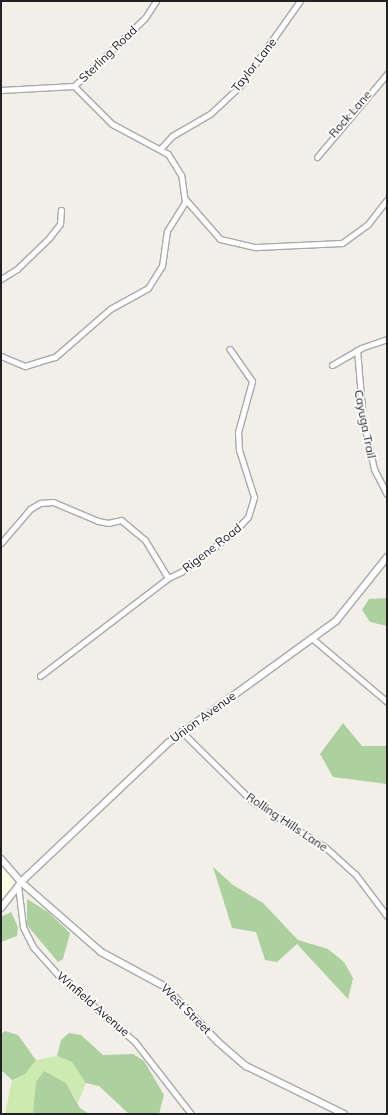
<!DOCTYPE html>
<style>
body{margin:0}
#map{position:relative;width:388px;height:1115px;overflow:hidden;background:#f2efe9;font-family:Mulish,sans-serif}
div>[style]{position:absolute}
.education>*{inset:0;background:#ffffe5}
.grass>*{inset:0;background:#cdebb0}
.forest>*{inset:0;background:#add19e}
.roads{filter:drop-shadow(1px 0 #a9a9a9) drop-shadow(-1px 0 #a9a9a9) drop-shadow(0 1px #a9a9a9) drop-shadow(0 -1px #a9a9a9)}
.minor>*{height:5px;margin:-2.5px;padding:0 2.5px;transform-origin:2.5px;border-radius:2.5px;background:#fff}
.tertiary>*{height:6px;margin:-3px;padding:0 3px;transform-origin:3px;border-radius:3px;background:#fff}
span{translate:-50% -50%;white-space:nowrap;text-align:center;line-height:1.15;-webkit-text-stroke:3.5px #fff;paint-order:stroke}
.street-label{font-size:12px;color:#222}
.frame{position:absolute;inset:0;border:2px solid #222;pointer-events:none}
</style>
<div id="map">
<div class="education">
<div style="clip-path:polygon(1px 862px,16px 881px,1px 900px)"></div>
</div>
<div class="grass">
<div style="clip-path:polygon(57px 1056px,72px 1062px,81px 1071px,86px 1083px,78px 1103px,66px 1083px,36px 1082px,35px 1113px,5px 1114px,12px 1080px,36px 1060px)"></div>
</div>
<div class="forest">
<div style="clip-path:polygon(387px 598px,387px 626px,370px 622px,362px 610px,369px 599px)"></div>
<div style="clip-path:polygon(343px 723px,362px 746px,387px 746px,387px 784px,333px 777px,320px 754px)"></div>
<div style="clip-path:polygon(213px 867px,233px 885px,263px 903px,298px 940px,328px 949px,344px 962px,353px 978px,348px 999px,297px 944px,277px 962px,265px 960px,256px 932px,232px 928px)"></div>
<div style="clip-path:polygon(27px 899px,48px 912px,70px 933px,63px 959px,58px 962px,27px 925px)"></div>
<div style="clip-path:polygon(11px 912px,18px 927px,17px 936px,1px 942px,1px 917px)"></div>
<div style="clip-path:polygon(5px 1031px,18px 1035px,36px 1060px,25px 1074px,12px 1080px,1px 1070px,1px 1034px)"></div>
<div style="clip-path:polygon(69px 1033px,81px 1035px,103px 1055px,133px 1054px,144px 1061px,164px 1095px,159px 1114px,129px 1114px,99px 1086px,86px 1083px,72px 1062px,57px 1056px,61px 1040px)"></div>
<div style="clip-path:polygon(44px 1071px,66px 1083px,80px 1108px,89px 1114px,33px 1114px,36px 1082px)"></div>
</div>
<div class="roads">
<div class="minor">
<div style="left:1px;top:90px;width:73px;rotate:-3.1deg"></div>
<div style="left:74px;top:86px;width:98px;rotate:-43.8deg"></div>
<div style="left:145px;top:18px;width:20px;rotate:-57deg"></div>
<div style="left:160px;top:149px;width:18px;rotate:-47deg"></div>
<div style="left:172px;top:136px;width:44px;rotate:-30.1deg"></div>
<div style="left:210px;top:114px;width:40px;rotate:-43deg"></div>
<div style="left:239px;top:87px;width:105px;rotate:-54.7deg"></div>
<div style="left:317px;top:157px;width:109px;rotate:-49.9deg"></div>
<div style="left:185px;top:199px;width:53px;rotate:48.8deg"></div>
<div style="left:220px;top:239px;width:37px;rotate:13deg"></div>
<div style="left:256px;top:247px;width:86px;rotate:-2.7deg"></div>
<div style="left:342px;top:243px;width:32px;rotate:-36deg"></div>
<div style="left:368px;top:224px;width:31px;rotate:-52deg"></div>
<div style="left:1px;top:279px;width:19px;rotate:-32deg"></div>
<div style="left:17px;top:269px;width:45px;rotate:-44.1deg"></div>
<div style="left:49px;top:238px;width:18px;rotate:-52deg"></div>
<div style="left:60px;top:224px;width:14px;rotate:-86deg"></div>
<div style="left:357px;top:350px;width:70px;rotate:85.1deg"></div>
<div style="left:363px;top:420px;width:50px;rotate:77.3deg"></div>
<div style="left:374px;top:469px;width:28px;rotate:63deg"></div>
<div style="left:1px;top:356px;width:26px;rotate:23deg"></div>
<div style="left:25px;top:366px;width:31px;rotate:-17deg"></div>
<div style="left:55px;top:357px;width:73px;rotate:-41.1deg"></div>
<div style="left:110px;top:309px;width:43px;rotate:-28.9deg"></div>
<div style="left:148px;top:288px;width:26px;rotate:-58deg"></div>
<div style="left:162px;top:266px;width:35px;rotate:-82deg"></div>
<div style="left:167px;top:231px;width:34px;rotate:-58deg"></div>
<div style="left:185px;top:202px;width:27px;rotate:-98deg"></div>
<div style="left:181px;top:175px;width:25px;rotate:-122deg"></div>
<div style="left:168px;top:154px;width:64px;rotate:-151.8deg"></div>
<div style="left:112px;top:124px;width:54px;rotate:-135deg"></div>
<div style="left:332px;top:365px;width:34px;rotate:-30deg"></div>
<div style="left:361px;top:348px;width:28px;rotate:-19deg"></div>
<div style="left:1px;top:543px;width:45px;rotate:-49.5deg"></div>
<div style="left:30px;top:509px;width:12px;rotate:-31deg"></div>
<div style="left:40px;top:503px;width:13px;rotate:-4deg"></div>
<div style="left:53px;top:502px;width:49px;rotate:22.9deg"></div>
<div style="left:98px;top:521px;width:10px;rotate:11deg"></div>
<div style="left:108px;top:523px;width:13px;rotate:-13deg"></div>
<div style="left:121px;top:520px;width:31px;rotate:40deg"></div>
<div style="left:145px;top:540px;width:44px;rotate:58.8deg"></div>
<div style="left:314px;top:640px;width:96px;rotate:40.3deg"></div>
<div style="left:40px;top:676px;width:161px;rotate:-37.4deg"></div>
<div style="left:168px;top:578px;width:14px;rotate:-25deg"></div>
<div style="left:181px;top:572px;width:64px;rotate:-36.7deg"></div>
<div style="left:232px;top:534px;width:23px;rotate:-47deg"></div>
<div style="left:248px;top:517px;width:21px;rotate:-73deg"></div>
<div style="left:254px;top:497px;width:49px;rotate:-107.7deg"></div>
<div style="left:239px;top:450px;width:18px;rotate:-93deg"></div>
<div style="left:238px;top:432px;width:53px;rotate:-74.6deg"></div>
<div style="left:252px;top:381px;width:39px;rotate:-125deg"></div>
<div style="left:181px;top:731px;width:101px;rotate:44.6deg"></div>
<div style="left:253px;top:802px;width:85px;rotate:32deg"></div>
<div style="left:325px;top:847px;width:42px;rotate:42.1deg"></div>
<div style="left:356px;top:875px;width:51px;rotate:52.9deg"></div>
<div style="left:18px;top:885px;width:42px;rotate:83.2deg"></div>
<div style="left:23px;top:927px;width:22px;rotate:63deg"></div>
<div style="left:33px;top:947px;width:38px;rotate:48deg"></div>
<div style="left:58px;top:975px;width:102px;rotate:41deg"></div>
<div style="left:135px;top:1042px;width:91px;rotate:52.1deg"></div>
</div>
<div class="tertiary">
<div style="left:1px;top:859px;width:30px;rotate:49deg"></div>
<div style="left:21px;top:882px;width:106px;rotate:41.2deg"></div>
<div style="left:101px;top:952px;width:72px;rotate:28.4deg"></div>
<div style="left:164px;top:986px;width:78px;rotate:46deg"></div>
<div style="left:218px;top:1042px;width:37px;rotate:41deg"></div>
<div style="left:246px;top:1066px;width:109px;rotate:26.1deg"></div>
<div style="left:1px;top:908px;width:33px;rotate:-52deg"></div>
<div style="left:21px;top:882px;width:202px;rotate:-43.4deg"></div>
<div style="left:168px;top:743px;width:208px;rotate:-36deg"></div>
<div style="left:336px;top:621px;width:82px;rotate:-51.4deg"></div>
</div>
</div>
<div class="street-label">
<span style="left:108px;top:54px;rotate:-44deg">Sterling Road</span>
<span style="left:254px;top:65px;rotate:-52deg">Taylor Lane</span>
<span style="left:350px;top:114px;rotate:-49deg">Rock Lane</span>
<span style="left:365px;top:424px;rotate:79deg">Cayuga Trail</span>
<span style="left:212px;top:548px;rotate:-38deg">Rigene Road</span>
<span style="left:203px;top:717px;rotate:-36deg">Union Avenue</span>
<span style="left:287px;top:822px;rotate:34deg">Rolling Hills Lane</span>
<span style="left:93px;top:1004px;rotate:41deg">Winfield Avenue</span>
<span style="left:186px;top:1009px;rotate:45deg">West Street</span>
</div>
<div class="frame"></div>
</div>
